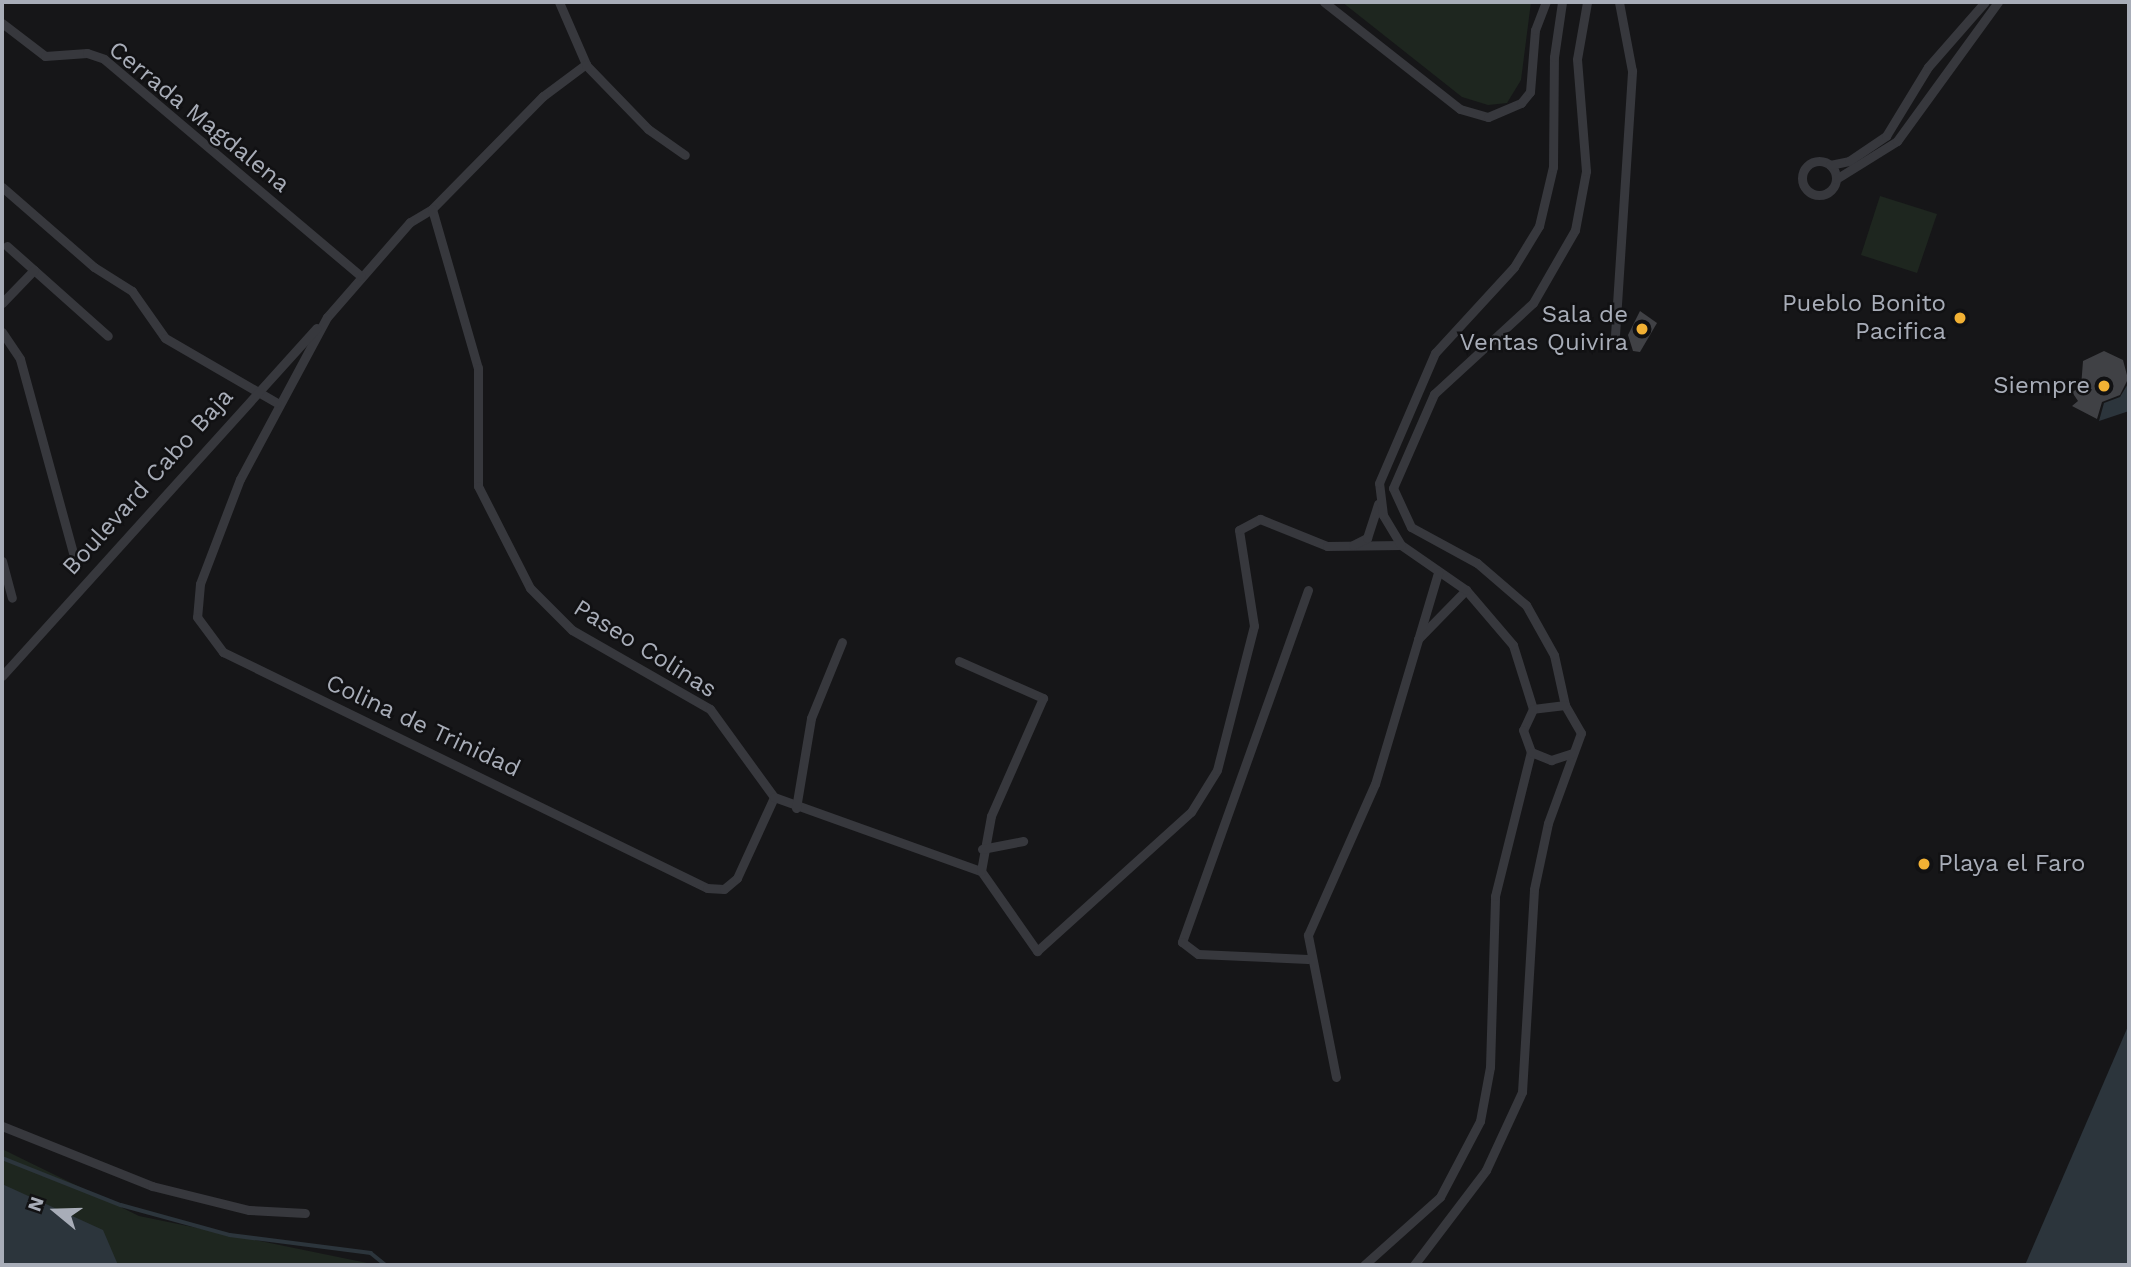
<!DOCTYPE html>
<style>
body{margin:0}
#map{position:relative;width:2131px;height:1267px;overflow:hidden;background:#161618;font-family:"Work Sans",sans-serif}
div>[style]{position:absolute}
.green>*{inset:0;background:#1e261f}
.water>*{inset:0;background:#2c353c}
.stream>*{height:3.5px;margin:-1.75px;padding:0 1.75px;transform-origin:1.75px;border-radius:1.75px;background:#2c353c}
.building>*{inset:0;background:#404145}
.minor>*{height:9px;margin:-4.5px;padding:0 4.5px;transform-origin:4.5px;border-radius:4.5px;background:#37383d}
.minor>.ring{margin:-4.5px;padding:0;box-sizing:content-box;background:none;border:9px solid #37383d;border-radius:50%}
.dots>*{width:19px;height:19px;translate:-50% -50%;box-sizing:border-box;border:4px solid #111113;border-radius:50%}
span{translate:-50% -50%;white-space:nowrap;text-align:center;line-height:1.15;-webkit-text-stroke:5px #111113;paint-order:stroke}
.street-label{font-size:24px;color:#a8adb8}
.poi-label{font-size:24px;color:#a8adb8}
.right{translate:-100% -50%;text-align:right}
.left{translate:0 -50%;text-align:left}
.frame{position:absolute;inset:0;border:4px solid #a8adb8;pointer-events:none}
.north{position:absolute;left:21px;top:1176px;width:70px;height:70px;-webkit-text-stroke:5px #111113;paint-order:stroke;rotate:289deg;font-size:19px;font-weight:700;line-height:28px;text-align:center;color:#a8adb8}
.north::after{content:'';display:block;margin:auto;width:24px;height:32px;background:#a8adb8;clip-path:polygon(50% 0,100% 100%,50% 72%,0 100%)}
</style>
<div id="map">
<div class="green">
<div style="clip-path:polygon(1342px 2px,1531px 2px,1521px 80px,1507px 103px,1488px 105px,1462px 97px)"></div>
<div style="clip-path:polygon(1880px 196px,1937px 214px,1917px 273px,1861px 255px)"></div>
<div style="clip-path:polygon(2px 1149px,139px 1216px,377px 1265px,2px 1265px)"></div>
</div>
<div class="water">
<div style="clip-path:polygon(2129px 382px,2129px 411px,2099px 421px,2104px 403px,2120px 397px)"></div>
<div style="clip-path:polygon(2129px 1024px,2129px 1265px,2025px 1265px)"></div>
<div style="clip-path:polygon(2px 1184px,103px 1230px,118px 1265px,2px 1265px)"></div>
</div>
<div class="stream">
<div style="left:2px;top:1158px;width:128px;rotate:21.6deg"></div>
<div style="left:121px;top:1205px;width:113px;rotate:15.4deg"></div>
<div style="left:230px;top:1235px;width:142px;rotate:7.3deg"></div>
<div style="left:371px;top:1253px;width:19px;rotate:39deg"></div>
</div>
<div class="building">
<div style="clip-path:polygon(1640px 311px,1657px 323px,1640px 352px,1633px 351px,1628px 335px)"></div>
<div style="clip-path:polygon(2104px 351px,2123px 360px,2128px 379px,2120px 395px,2102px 402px,2097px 419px,2072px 406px,2078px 401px,2072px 392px,2081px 387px,2083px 361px)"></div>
</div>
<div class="minor">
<div style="left:559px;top:2px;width:68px;rotate:66.5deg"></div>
<div style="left:586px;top:64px;width:54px;rotate:143.3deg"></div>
<div style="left:543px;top:96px;width:158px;rotate:134.5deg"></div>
<div style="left:432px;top:209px;width:26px;rotate:149deg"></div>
<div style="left:410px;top:222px;width:126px;rotate:131.1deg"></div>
<div style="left:327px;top:317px;width:184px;rotate:118.2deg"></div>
<div style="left:240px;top:479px;width:112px;rotate:110.9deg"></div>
<div style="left:200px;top:584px;width:33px;rotate:95deg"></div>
<div style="left:197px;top:617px;width:44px;rotate:53.4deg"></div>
<div style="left:223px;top:652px;width:538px;rotate:25.99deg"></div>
<div style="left:707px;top:888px;width:17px;rotate:3deg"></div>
<div style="left:724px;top:889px;width:17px;rotate:-40deg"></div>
<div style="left:737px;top:878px;width:89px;rotate:-65.4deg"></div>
<div style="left:1324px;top:2px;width:173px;rotate:38.2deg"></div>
<div style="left:1460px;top:109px;width:29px;rotate:16deg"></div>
<div style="left:1488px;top:117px;width:36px;rotate:-23deg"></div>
<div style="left:1521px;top:103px;width:14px;rotate:-51deg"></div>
<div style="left:1530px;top:92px;width:62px;rotate:-85.4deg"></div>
<div style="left:1535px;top:30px;width:30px;rotate:-69deg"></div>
<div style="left:2px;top:23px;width:54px;rotate:37.5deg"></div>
<div style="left:45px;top:56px;width:42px;rotate:-4.1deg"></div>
<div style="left:87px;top:53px;width:18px;rotate:19deg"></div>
<div style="left:104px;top:59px;width:336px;rotate:40.2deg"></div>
<div style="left:586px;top:65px;width:89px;rotate:45.9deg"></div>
<div style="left:648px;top:129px;width:45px;rotate:35.1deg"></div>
<div class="ring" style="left:1802px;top:161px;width:25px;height:25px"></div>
<div style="left:1830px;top:165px;width:19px;rotate:-12deg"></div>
<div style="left:1849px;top:161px;width:45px;rotate:-34deg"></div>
<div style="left:1886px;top:136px;width:81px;rotate:-58.7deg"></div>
<div style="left:1928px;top:67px;width:86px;rotate:-48.8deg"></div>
<div style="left:1836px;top:179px;width:72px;rotate:-31.9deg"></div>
<div style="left:1897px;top:141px;width:172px;rotate:-54deg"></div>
<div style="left:2px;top:187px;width:122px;rotate:41deg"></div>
<div style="left:94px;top:267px;width:45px;rotate:32.3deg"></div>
<div style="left:132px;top:291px;width:57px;rotate:54.9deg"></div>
<div style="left:165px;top:338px;width:129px;rotate:30.1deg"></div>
<div style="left:432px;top:209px;width:166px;rotate:73.9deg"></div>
<div style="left:478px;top:368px;width:118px;rotate:90deg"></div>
<div style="left:478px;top:486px;width:114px;rotate:63deg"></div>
<div style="left:530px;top:588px;width:59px;rotate:45deg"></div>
<div style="left:572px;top:630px;width:159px;rotate:29.8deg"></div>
<div style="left:710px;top:709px;width:109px;rotate:54deg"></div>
<div style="left:774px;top:797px;width:220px;rotate:19.7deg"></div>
<div style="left:981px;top:871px;width:98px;rotate:55deg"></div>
<div style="left:1037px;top:951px;width:207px;rotate:-42.1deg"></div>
<div style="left:1191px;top:812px;width:49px;rotate:-58.2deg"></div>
<div style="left:1217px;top:770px;width:149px;rotate:-75.6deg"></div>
<div style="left:1254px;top:626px;width:97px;rotate:-98.9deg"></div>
<div style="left:1239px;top:530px;width:24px;rotate:-28deg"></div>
<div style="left:1260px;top:519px;width:72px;rotate:21.9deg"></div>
<div style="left:1327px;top:546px;width:74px;rotate:-0.8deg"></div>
<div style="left:7px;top:246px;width:135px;rotate:41.7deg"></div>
<div style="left:2px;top:303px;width:46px;rotate:-45.9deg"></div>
<div style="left:2px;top:332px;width:32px;rotate:56deg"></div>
<div style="left:20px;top:359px;width:201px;rotate:74.7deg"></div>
<div style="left:1615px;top:335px;width:265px;rotate:-86.3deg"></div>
<div style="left:1632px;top:71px;width:70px;rotate:-100.7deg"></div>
<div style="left:1353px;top:545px;width:16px;rotate:-27deg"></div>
<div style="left:1367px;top:538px;width:36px;rotate:-72deg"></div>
<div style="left:2px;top:561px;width:38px;rotate:75deg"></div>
<div style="left:1308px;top:590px;width:374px;rotate:109.7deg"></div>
<div style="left:1182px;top:942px;width:20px;rotate:37deg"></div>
<div style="left:1198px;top:954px;width:110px;rotate:2.6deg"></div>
<div style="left:1418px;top:639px;width:69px;rotate:-45.6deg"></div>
<div style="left:959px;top:661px;width:92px;rotate:23.8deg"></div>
<div style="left:1043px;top:698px;width:129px;rotate:113.8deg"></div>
<div style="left:991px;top:816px;width:56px;rotate:100.3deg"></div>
<div style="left:2px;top:676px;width:469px;rotate:-47.9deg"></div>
<div style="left:1565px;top:705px;width:51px;rotate:-102.4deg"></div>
<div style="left:1554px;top:655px;width:57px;rotate:-119.2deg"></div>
<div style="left:1526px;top:605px;width:65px;rotate:-139.4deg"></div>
<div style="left:1477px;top:563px;width:75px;rotate:-151.4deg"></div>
<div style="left:1411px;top:527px;width:43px;rotate:-114.8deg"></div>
<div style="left:1393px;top:488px;width:103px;rotate:-66.4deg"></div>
<div style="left:1434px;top:394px;width:134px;rotate:-42.6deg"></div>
<div style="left:1533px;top:303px;width:84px;rotate:-60.1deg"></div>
<div style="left:1575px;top:230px;width:60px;rotate:-79.4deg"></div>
<div style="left:1586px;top:171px;width:112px;rotate:-94.6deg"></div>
<div style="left:1577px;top:59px;width:58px;rotate:-80deg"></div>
<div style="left:1533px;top:709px;width:67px;rotate:-107.4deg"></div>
<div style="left:1513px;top:645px;width:72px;rotate:-130.5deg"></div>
<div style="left:1466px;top:590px;width:79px;rotate:-145.3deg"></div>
<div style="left:1401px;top:545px;width:35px;rotate:-121deg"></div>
<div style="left:1383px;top:515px;width:32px;rotate:-97deg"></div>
<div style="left:1379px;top:483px;width:142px;rotate:-66.7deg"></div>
<div style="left:1435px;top:353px;width:117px;rotate:-47.4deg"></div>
<div style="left:1514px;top:267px;width:48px;rotate:-58.6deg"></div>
<div style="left:1539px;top:226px;width:61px;rotate:-76.7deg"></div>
<div style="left:1553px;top:167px;width:110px;rotate:-89.5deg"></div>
<div style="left:1554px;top:57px;width:56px;rotate:-81.7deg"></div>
<div style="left:796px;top:808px;width:91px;rotate:-80.5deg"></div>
<div style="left:811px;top:718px;width:82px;rotate:-67.8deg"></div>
<div style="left:982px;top:849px;width:42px;rotate:-11deg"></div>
<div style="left:1336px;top:1077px;width:145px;rotate:-101.2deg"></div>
<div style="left:1308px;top:935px;width:165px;rotate:-66.1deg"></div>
<div style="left:1375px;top:784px;width:221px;rotate:-73.4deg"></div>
<div style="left:2px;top:1126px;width:162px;rotate:21.8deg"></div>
<div style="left:152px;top:1186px;width:100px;rotate:13.9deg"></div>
<div style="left:249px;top:1210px;width:56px;rotate:3.1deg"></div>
<div style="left:1364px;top:1265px;width:102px;rotate:-41.8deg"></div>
<div style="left:1440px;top:1197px;width:86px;rotate:-62.2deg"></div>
<div style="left:1480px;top:1121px;width:55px;rotate:-79.5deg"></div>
<div style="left:1490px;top:1067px;width:171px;rotate:-88.3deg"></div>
<div style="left:1495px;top:896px;width:148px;rotate:-76deg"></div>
<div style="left:1414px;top:1265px;width:119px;rotate:-52.8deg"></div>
<div style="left:1486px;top:1170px;width:86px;rotate:-65.2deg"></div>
<div style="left:1522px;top:1092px;width:203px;rotate:-86.6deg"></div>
<div style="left:1534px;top:889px;width:67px;rotate:-78deg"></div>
<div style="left:1548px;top:823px;width:96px;rotate:-69.9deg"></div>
<div style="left:1581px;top:733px;width:32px;rotate:-120deg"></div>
<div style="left:1565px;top:705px;width:32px;rotate:173deg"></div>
<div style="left:1533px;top:709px;width:23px;rotate:115deg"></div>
<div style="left:1523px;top:730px;width:23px;rotate:70deg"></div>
<div style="left:1531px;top:752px;width:22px;rotate:22deg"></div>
<div style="left:1551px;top:760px;width:22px;rotate:-18deg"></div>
</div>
<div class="dots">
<div style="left:1960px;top:318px;background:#f2b134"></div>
<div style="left:1642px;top:329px;background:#f2b134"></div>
<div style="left:2104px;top:386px;background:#f2b134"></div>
<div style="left:1924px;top:864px;background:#f2b134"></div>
</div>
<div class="street-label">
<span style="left:199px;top:117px;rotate:39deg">Cerrada Magdalena</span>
<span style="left:148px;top:482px;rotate:-48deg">Boulevard Cabo Baja</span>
<span style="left:645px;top:649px;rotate:32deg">Paseo Colinas</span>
<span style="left:423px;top:726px;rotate:25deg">Colina de Trinidad</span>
</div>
<div class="poi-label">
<span class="right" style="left:1946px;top:318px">Pueblo Bonito<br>Pacifica</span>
<span class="right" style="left:1628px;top:329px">Sala de<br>Ventas Quivira</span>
<span class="right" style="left:2090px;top:386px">Siempre</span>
<span class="left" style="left:1938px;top:864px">Playa el Faro</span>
</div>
<div class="frame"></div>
<div class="north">N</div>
</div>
